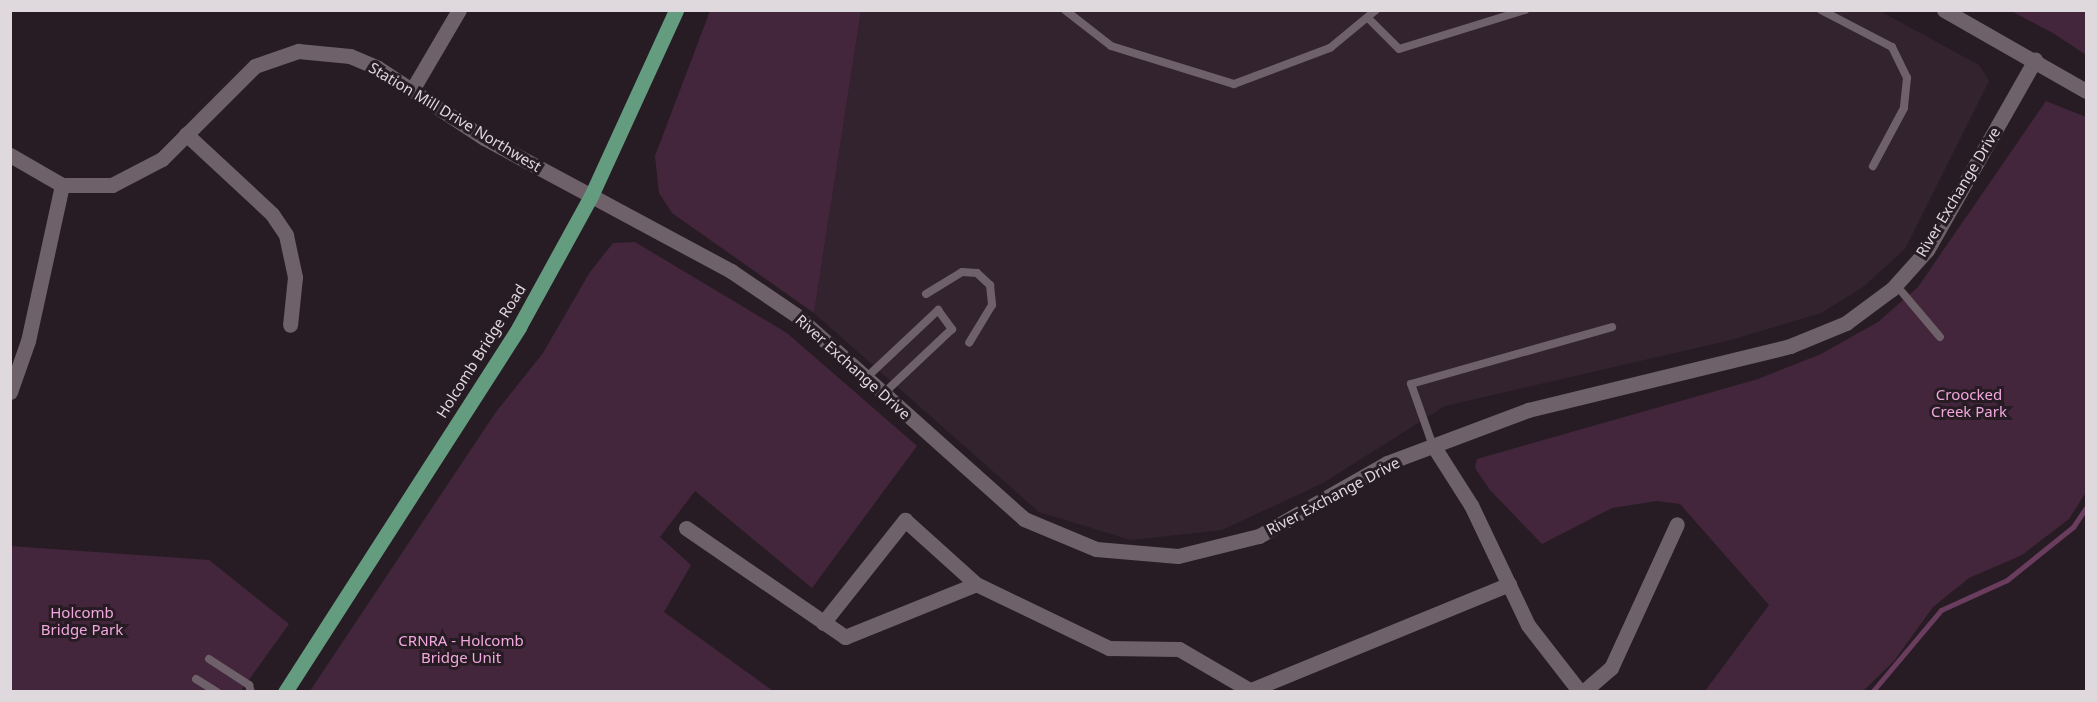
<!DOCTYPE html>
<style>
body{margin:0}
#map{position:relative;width:2097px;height:702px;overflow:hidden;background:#271c24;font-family:"Noto Sans",sans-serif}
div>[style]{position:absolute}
.built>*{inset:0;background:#33232e}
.green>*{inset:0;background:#43263b}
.stream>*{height:5px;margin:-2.5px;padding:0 2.5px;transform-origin:2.5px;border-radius:2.5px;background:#6a3d5f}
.service>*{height:8px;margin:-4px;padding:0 4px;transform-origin:4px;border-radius:4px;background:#6e616a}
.minor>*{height:15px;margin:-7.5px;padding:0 7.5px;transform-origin:7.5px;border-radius:7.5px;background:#6e616a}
.secondary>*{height:15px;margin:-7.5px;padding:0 7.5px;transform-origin:7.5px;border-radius:7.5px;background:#6e616a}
.primary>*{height:15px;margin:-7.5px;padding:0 7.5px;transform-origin:7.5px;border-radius:7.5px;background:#649c7f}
span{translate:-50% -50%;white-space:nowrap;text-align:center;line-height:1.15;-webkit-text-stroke:6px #271c24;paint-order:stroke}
.street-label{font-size:15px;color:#dfd8dd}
.park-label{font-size:15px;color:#f2a8de}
.frame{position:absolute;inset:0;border:12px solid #dfd8dd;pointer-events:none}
</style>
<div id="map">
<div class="built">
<div style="clip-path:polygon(861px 11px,1880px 11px,1979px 65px,1989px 81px,1905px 249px,1863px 287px,1821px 313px,1731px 340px,1445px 406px,1323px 483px,1222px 530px,1131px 540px,1039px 512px,814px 313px)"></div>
</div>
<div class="green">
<div style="clip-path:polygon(710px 11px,861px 11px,814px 313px,672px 213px,659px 193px,655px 156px)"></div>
<div style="clip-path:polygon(2011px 11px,2086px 11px,2086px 55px,2053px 33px)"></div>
<div style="clip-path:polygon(2046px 101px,2086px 117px,2086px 492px,2069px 519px,2022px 555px,1969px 578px,1933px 607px,1894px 661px,1863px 691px,1705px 691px,1769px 605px,1680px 504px,1657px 501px,1612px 508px,1542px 544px,1490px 490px,1475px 468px,1477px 459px,1758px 379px,1821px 354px,1878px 322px,1918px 287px)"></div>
<div style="clip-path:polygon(635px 242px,787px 333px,917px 446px,812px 588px,695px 491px,660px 537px,691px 565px,664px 612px,773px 691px,310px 691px,496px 412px,543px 353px,590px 272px,613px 243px)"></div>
<div style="clip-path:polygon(10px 546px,209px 560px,289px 624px,241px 691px,11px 691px)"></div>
</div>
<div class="stream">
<div style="left:1872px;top:692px;width:107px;rotate:-49.9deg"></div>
<div style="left:1941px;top:610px;width:72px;rotate:-24.4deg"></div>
<div style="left:2007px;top:580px;width:85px;rotate:-38.8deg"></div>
<div style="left:2073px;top:527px;width:23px;rotate:-56deg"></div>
</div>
<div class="service">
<div style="left:1065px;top:10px;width:58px;rotate:38deg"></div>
<div style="left:1111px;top:46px;width:129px;rotate:17.2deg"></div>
<div style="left:1234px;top:84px;width:103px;rotate:-20.6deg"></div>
<div style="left:1330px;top:48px;width:60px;rotate:-39.6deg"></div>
<div style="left:1821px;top:10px;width:80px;rotate:27.5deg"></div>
<div style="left:1892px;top:47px;width:34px;rotate:64deg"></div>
<div style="left:1907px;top:78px;width:30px;rotate:96deg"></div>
<div style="left:1904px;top:108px;width:66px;rotate:118.1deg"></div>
<div style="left:1369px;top:19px;width:42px;rotate:45deg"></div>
<div style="left:1399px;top:49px;width:132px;rotate:-17.2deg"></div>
<div style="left:1896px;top:285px;width:68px;rotate:49.8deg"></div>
<div style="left:926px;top:294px;width:42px;rotate:-31.4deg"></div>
<div style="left:962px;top:272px;width:15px;rotate:4deg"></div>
<div style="left:977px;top:273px;width:18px;rotate:43deg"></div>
<div style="left:990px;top:285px;width:20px;rotate:84deg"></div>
<div style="left:992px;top:305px;width:44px;rotate:121.2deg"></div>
<div style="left:867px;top:377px;width:98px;rotate:-43.3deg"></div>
<div style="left:938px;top:310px;width:24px;rotate:54deg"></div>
<div style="left:952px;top:329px;width:93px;rotate:136.7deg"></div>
<div style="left:1433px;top:446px;width:66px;rotate:-109.5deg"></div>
<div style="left:1411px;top:384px;width:209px;rotate:-15.8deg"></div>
<div style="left:209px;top:659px;width:48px;rotate:33deg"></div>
<div style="left:249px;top:685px;width:7px;rotate:74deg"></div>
<div style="left:196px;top:679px;width:25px;rotate:32deg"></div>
</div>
<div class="minor">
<div style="left:412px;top:90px;width:93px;rotate:-59.6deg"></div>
<div style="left:186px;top:134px;width:117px;rotate:42.9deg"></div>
<div style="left:272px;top:214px;width:25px;rotate:56deg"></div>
<div style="left:286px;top:235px;width:43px;rotate:77.9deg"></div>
<div style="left:295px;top:277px;width:48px;rotate:95.9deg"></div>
<div style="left:10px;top:155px;width:60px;rotate:30deg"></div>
<div style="left:62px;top:185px;width:50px"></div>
<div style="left:112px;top:185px;width:56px;rotate:-27.5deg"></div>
<div style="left:162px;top:159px;width:132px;rotate:-45deg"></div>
<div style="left:255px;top:66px;width:46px;rotate:-19.2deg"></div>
<div style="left:298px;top:51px;width:52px;rotate:5.5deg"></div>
<div style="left:350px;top:56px;width:30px;rotate:23deg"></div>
<div style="left:378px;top:68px;width:127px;rotate:33.4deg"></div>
<div style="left:484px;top:138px;width:281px;rotate:28.3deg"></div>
<div style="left:731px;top:271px;width:78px;rotate:34.1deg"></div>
<div style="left:796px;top:315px;width:306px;rotate:41.8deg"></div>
<div style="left:1024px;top:519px;width:78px;rotate:22.6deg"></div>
<div style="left:1096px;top:549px;width:82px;rotate:4.9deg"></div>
<div style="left:1178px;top:556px;width:83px;rotate:-13.9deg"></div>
<div style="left:1259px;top:536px;width:147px;rotate:-29.7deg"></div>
<div style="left:1387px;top:463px;width:151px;rotate:-20.6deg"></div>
<div style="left:1528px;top:410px;width:270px;rotate:-13.7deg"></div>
<div style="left:1790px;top:346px;width:61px;rotate:-22.3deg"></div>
<div style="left:1846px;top:323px;width:57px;rotate:-36.5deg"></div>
<div style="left:1892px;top:289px;width:52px;rotate:-48.1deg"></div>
<div style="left:1927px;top:250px;width:219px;rotate:-60.4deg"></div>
<div style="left:10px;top:392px;width:54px;rotate:-70.6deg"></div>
<div style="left:28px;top:341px;width:160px;rotate:-77.7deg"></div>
<div style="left:1434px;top:447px;width:69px;rotate:57.5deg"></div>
<div style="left:1471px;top:505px;width:133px;rotate:64.6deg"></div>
<div style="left:1528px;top:625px;width:85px;rotate:52.2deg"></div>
<div style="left:686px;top:528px;width:193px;rotate:34.4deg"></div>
<div style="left:845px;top:637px;width:141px;rotate:-22deg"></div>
<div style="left:976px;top:584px;width:148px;rotate:25.7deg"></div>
<div style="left:1109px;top:648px;width:70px;rotate:0.8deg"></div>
<div style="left:1179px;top:649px;width:86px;rotate:30.2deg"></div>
<div style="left:823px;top:623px;width:132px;rotate:-51.5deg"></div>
<div style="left:905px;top:520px;width:96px;rotate:42deg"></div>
<div style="left:1251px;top:690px;width:279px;rotate:-22.3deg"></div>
<div style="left:1583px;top:692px;width:37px;rotate:-41deg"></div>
<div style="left:1611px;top:668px;width:158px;rotate:-65.4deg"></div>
</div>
<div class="secondary">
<div style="left:1944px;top:10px;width:163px;rotate:29.7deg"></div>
</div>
<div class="primary">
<div style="left:285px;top:692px;width:434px;rotate:-57.3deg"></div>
<div style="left:519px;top:327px;width:149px;rotate:-61.2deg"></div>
<div style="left:591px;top:196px;width:205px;rotate:-65.4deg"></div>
</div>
<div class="street-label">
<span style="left:455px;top:117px;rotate:31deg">Station Mill Drive Northwest</span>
<span style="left:1958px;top:192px;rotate:-59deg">River Exchange Drive</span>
<span style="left:481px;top:351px;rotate:-58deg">Holcomb Bridge Road</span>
<span style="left:853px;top:367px;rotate:42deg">River Exchange Drive</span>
<span style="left:1333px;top:496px;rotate:-28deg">River Exchange Drive</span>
</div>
<div class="park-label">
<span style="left:1969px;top:403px">Croocked<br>Creek Park</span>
<span style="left:82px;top:621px">Holcomb<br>Bridge Park</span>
<span style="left:461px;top:649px">CRNRA - Holcomb<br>Bridge Unit</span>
</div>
<div class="frame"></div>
</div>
